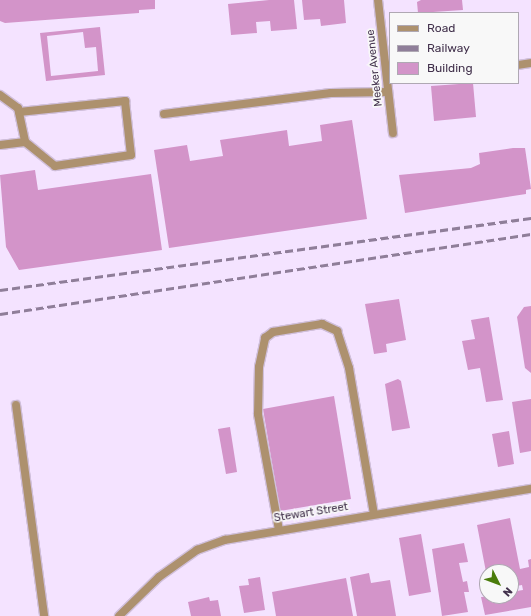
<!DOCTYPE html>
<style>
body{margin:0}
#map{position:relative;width:531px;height:616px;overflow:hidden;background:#f4e3ff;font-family:Rubik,sans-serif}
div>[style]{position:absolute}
.building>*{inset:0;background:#d394c9}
.roads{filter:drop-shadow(1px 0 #d0bfdb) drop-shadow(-1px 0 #d0bfdb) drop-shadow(0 1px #d0bfdb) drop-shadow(0 -1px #d0bfdb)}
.service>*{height:8px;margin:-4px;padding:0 4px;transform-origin:4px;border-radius:4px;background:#ad916e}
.minor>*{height:8px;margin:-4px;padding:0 4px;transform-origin:4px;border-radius:4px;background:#ad916e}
.tertiary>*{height:8px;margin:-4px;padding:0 4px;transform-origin:4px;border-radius:4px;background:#ad916e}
.rail>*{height:3px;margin-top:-1.5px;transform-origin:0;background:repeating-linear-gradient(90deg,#8f7e99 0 8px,transparent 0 12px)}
span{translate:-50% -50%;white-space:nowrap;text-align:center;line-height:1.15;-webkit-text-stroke:3.5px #f8f8f8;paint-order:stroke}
.street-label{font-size:11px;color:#42314c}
.legend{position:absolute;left:389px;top:12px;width:130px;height:72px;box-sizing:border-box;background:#f8f8f8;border:1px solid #afa8b3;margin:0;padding:5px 7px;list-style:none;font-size:12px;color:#42314c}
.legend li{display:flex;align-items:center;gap:8px;height:20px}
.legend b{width:20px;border:1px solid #afa8b3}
.north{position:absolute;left:479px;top:564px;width:40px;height:40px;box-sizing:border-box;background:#f8f8f8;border:1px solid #afa8b3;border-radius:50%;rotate:132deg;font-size:11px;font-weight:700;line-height:16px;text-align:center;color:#42314c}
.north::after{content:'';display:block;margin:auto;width:14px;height:18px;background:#4a7c0b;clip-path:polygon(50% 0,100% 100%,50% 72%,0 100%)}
</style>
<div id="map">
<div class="building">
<div style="clip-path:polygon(0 0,155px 0,155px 9px,139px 10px,139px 13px,5px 23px,0 21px)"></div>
<div style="clip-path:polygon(269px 0,294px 0,297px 29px,271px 31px,270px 21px,256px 22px,257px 33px,231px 35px,228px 4px)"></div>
<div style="clip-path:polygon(302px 0,344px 0,346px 23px,321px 26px,320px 19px,304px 20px)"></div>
<div style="clip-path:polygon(421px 0,462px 0,463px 10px,418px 13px,417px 2px)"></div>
<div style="clip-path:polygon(evenodd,100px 27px,105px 75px,46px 81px,40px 33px,100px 27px,83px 32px,85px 48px,96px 47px,98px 71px,51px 76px,47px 36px,83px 32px)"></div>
<div style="clip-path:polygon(473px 83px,476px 117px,434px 121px,431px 86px)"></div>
<div style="clip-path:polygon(352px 120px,367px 219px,169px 248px,154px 150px,187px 145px,190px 161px,223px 156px,220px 140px,287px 130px,289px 146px,322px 141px,320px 125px)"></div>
<div style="clip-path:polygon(513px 148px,525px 148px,531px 189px,526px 190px,526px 194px,405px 213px,399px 175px,471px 168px,480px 164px,479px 153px)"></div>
<div style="clip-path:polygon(35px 170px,38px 190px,151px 174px,162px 250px,19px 270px,6px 247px,0 175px)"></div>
<div style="clip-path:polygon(399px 299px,406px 340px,386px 344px,387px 352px,374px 354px,365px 304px)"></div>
<div style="clip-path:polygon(531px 306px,531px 373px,525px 368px,517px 317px,524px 307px)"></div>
<div style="clip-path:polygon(489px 317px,503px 400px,486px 402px,480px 368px,468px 370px,462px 341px,475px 339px,471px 320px)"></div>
<div style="clip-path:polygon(398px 379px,401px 381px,410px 428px,392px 431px,385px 384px)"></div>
<div style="clip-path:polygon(334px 396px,351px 499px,280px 511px,263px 409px)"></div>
<div style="clip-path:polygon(531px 399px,531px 451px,520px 453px,512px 402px)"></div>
<div style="clip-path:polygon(230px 427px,237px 472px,226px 474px,218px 429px)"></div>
<div style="clip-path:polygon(509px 431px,514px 464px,498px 467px,492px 434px)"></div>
<div style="clip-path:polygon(510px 518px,520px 569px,529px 567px,528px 560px,531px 559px,531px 607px,485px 615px,481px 597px,511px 596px,511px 592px,523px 590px,522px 585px,511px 587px,511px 572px,486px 572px,477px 525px)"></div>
<div style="clip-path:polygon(421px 534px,431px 592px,409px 596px,399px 538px)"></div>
<div style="clip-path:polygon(464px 543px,468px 562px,459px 563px,463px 582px,467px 581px,469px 592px,464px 592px,468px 612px,442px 616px,432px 549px)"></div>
<div style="clip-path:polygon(369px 573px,371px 583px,390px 580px,396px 616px,357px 616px,350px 577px)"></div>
<div style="clip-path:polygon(260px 577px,265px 610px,244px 613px,239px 586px,249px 585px,248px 579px)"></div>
<div style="clip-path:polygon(346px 578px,353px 616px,276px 616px,272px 592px)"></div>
<div style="clip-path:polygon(209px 597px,210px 601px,218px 600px,221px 616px,191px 616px,188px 602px)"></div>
</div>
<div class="roads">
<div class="service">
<div style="left:518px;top:65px;width:13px;rotate:-9deg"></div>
<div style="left:0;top:95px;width:22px;rotate:36deg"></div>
<div style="left:18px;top:108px;width:35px;rotate:78deg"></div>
<div style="left:25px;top:142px;width:25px;rotate:173deg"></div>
<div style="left:19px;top:112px;width:107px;rotate:-5.9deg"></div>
<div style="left:125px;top:101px;width:54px;rotate:83.7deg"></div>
<div style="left:131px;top:155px;width:77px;rotate:171.8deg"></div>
<div style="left:55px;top:166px;width:38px;rotate:-141deg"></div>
<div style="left:164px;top:114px;width:168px;rotate:-7.2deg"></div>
<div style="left:331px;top:93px;width:57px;rotate:-1deg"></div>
<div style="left:16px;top:405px;width:213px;rotate:82.4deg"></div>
<div style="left:279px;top:530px;width:118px;rotate:-100.3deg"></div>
<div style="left:258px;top:414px;width:47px;rotate:-88.8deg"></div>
<div style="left:259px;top:367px;width:30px;rotate:-78deg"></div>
<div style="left:265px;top:338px;width:10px;rotate:-37deg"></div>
<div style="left:273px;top:332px;width:50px;rotate:-9.3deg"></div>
<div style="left:322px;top:324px;width:17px;rotate:25deg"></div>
<div style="left:337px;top:331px;width:39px;rotate:72deg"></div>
<div style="left:349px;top:368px;width:148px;rotate:80.3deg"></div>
</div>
<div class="minor">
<div style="left:378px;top:0;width:134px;rotate:83.6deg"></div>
</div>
<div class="tertiary">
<div style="left:119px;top:616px;width:56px;rotate:-44.3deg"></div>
<div style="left:159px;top:577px;width:47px;rotate:-35.4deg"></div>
<div style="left:197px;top:550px;width:30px;rotate:-20deg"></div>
<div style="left:225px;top:540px;width:310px;rotate:-9.5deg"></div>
</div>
</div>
<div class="rail">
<div style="left:0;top:290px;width:536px;rotate:-7.72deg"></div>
<div style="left:0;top:314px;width:537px;rotate:-8.57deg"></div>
</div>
<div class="street-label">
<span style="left:375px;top:68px;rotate:-96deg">Meeker Avenue</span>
<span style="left:311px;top:513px;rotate:-9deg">Stewart Street</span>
</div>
<ul class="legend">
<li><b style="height:5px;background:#ad916e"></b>Road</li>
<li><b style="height:5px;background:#8f7e99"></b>Railway</li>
<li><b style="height:11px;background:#d394c9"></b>Building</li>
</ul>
<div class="north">N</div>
</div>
